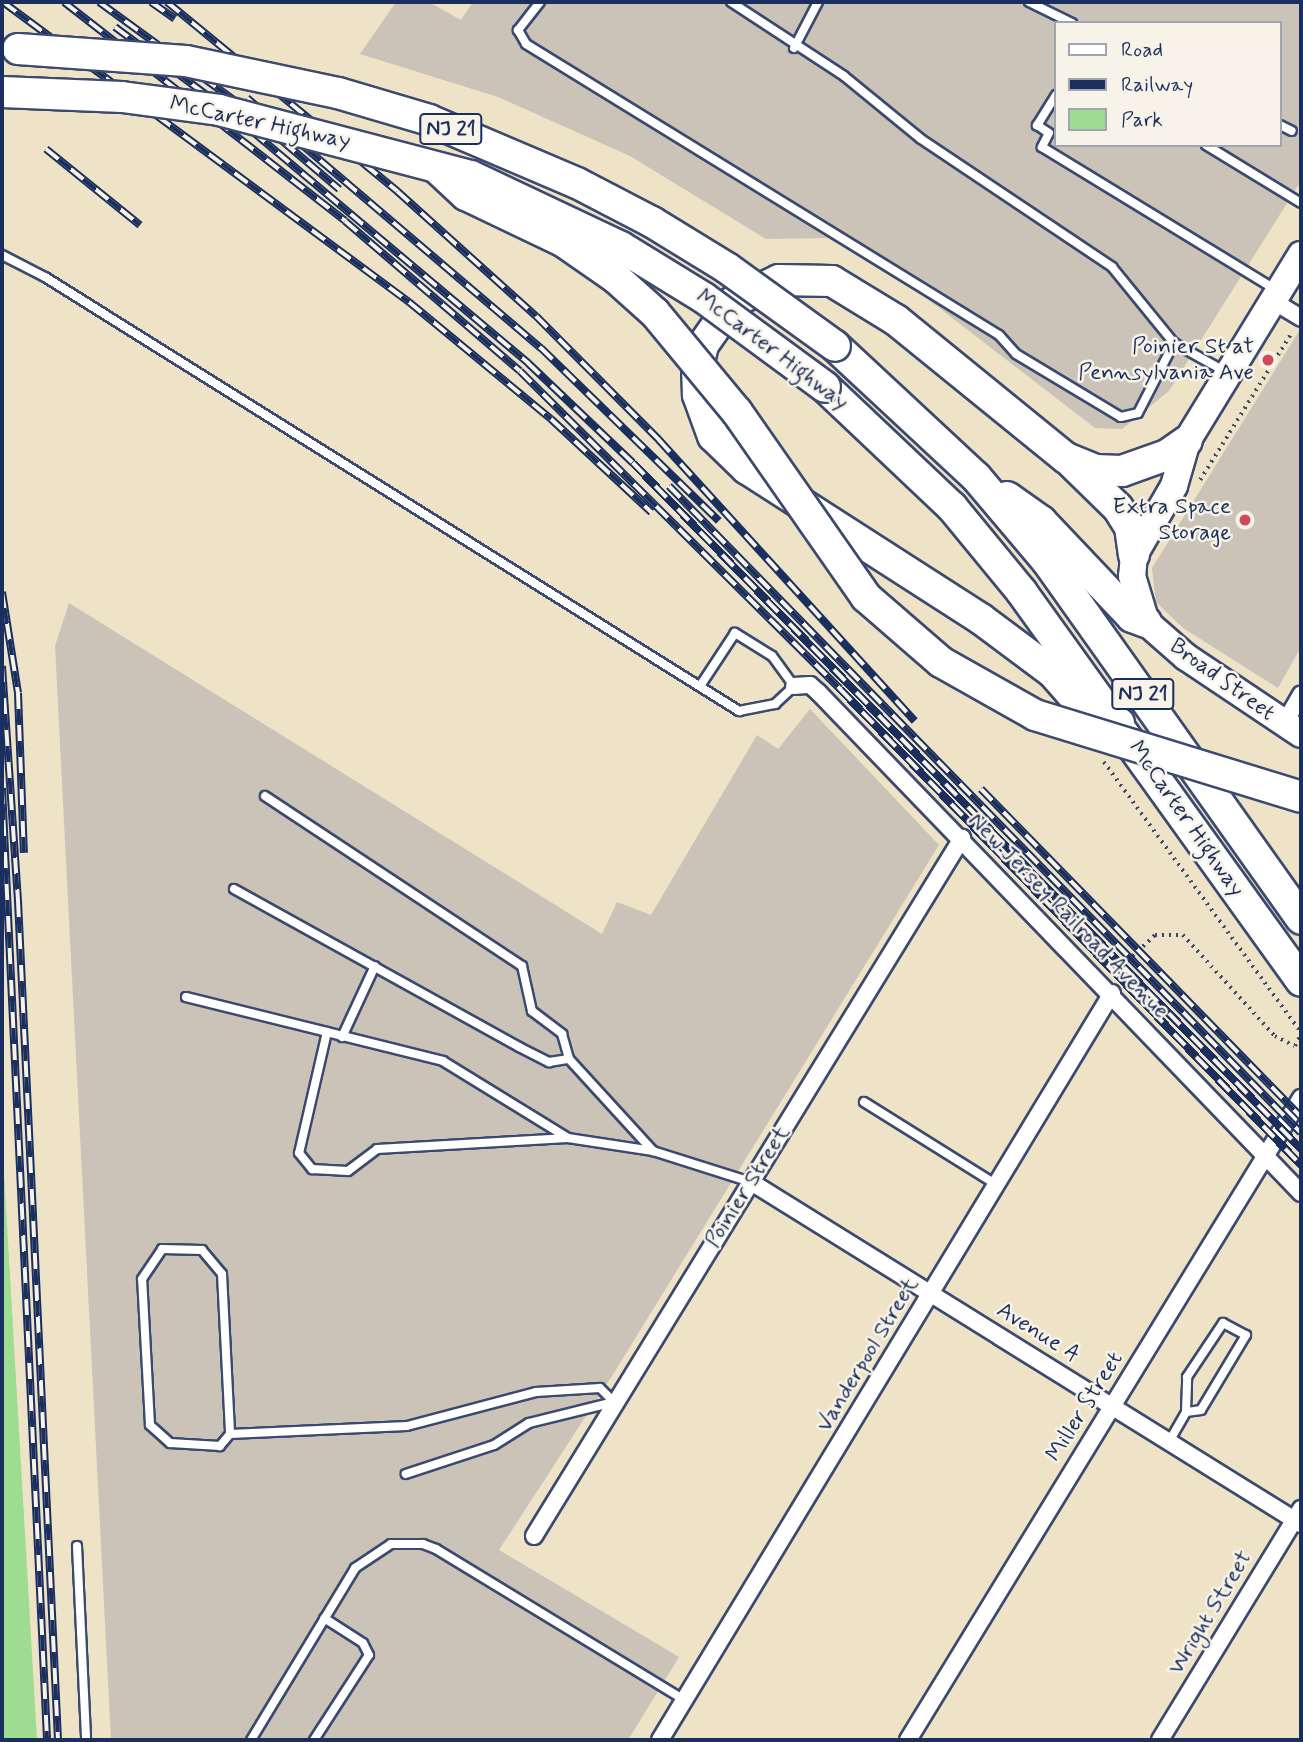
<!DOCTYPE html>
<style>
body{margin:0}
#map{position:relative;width:1303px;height:1742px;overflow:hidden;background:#eee3c6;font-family:Mynerve,sans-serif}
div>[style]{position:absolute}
.industrial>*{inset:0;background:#cbc3b8}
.green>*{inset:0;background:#9ddc91}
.path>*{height:3.5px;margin-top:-1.75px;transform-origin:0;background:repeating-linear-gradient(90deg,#3b4a6e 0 2px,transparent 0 7px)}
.roads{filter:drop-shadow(2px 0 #3b4a6e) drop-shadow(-2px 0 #3b4a6e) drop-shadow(0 2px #3b4a6e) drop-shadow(0 -2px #3b4a6e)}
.lane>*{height:8px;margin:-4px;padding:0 4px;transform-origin:4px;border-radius:4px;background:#fff}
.street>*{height:16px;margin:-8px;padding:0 8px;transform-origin:8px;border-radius:8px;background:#fff}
.primary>*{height:26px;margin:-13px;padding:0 13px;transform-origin:13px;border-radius:13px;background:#fff}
.highway>*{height:30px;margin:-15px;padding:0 15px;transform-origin:15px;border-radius:15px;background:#fff}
.rail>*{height:8px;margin-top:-4px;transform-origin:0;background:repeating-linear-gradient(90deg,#f7f3e8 0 16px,#1b2f5e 0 32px);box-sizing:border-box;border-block:2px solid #1b2f5e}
.bridges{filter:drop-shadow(2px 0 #3b4a6e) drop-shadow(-2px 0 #3b4a6e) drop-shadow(0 2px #3b4a6e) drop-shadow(0 -2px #3b4a6e)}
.highway-bridge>*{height:30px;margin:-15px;padding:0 15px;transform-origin:15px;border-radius:15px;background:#fff}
.dots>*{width:19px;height:19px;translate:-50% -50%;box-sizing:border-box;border:4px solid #f7f3e8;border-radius:50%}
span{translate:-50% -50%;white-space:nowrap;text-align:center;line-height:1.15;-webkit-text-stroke:5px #f7f3e8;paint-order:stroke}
.shield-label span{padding:2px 5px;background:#f7f3e8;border:2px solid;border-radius:5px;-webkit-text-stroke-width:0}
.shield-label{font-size:21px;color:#1b2f5e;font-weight:700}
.street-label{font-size:23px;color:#1b2f5e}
.poi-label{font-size:23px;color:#1b2f5e}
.right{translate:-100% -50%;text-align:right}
.frame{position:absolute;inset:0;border:4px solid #1b2f5e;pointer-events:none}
.legend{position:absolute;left:1054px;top:21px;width:228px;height:126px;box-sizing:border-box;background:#f7f3e8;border:2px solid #9fa5b1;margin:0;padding:9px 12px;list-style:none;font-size:21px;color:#1b2f5e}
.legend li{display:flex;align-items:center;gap:14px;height:35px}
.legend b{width:35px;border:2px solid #9fa5b1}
</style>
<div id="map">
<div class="industrial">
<div style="clip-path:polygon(evenodd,396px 2px,429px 2px,461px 20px,473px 2px,1301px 2px,1301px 181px,1169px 391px,1122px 429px,1095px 428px,868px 253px,830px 238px,766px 239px,630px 156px,498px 97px,360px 54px,396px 2px,1056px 23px,1280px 23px,1280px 145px,1056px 145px,1056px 23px)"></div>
<div style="clip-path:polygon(1301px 328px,1301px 647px,1278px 688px,1183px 628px,1156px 602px,1152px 568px)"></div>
<div style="clip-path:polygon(69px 603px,602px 934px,617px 902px,651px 915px,757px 735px,778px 749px,810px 709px,939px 845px,612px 1376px,499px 1550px,679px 1657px,628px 1740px,111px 1740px,55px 646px)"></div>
</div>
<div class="green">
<div style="clip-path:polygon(2px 1139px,37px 1740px,2px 1740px)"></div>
</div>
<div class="path">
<div style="left:1200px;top:480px;width:174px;rotate:-58.1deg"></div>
<div style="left:1104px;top:762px;width:334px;rotate:53.9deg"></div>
<div style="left:1112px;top:975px;width:59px;rotate:-42.9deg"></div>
<div style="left:1155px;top:935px;width:28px"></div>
<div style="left:1183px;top:935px;width:137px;rotate:47.7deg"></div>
<div style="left:1275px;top:1036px;width:22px;rotate:27deg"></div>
<div style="left:1295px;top:1046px;width:13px;rotate:-63deg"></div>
</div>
<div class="roads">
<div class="lane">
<div style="left:540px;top:2px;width:36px;rotate:128deg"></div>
<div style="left:518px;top:30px;width:16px;rotate:60deg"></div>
<div style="left:526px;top:44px;width:555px;rotate:31.6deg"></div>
<div style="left:999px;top:335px;width:25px;rotate:48deg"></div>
<div style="left:1016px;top:354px;width:122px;rotate:31deg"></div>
<div style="left:1121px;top:417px;width:17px;rotate:-13deg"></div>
<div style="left:1138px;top:413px;width:79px;rotate:-62.8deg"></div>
<div style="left:731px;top:2px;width:135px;rotate:33.2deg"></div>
<div style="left:844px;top:76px;width:99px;rotate:39.3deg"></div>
<div style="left:921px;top:139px;width:230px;rotate:33.8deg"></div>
<div style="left:1112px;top:267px;width:98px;rotate:50.8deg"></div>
<div style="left:1174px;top:343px;width:57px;rotate:29.2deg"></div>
<div style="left:1029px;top:2px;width:48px;rotate:26deg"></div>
<div style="left:794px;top:48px;width:52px;rotate:-62.4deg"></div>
<div style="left:1056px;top:95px;width:36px;rotate:122deg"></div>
<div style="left:1037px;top:125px;width:14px;rotate:34deg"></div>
<div style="left:1049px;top:133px;width:16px;rotate:117deg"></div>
<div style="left:1042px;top:147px;width:274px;rotate:31.4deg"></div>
<div style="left:1280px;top:125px;width:13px;rotate:27deg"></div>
<div style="left:1206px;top:145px;width:111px;rotate:31.4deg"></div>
<div style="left:2px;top:255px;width:48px;rotate:27.1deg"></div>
<div style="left:45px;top:277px;width:819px;rotate:32.02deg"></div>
<div style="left:739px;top:711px;width:37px;rotate:-11deg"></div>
<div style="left:775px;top:704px;width:26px;rotate:-43deg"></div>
<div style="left:794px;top:686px;width:37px;rotate:-126deg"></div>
<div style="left:772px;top:656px;width:44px;rotate:-148.1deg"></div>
<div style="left:735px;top:633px;width:64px;rotate:123.4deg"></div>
<div style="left:265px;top:796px;width:308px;rotate:33.5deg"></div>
<div style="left:522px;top:966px;width:46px;rotate:77.5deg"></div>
<div style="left:532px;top:1011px;width:38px;rotate:37deg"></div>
<div style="left:562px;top:1034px;width:26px;rotate:74deg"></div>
<div style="left:234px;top:889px;width:326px;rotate:29deg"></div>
<div style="left:519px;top:1047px;width:34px;rotate:27deg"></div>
<div style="left:549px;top:1062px;width:20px;rotate:-9deg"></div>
<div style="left:569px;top:1059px;width:125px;rotate:47.6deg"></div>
<div style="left:186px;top:997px;width:145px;rotate:13.9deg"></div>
<div style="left:342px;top:1037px;width:78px;rotate:-65.1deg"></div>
<div style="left:864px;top:1102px;width:157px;rotate:32deg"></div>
<div style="left:568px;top:1138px;width:147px;rotate:-148.4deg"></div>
<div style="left:443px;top:1061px;width:120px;rotate:-166deg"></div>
<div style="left:327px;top:1032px;width:124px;rotate:103deg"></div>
<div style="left:299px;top:1153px;width:21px;rotate:51deg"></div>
<div style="left:312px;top:1169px;width:36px;rotate:3deg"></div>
<div style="left:348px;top:1171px;width:36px;rotate:-37deg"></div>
<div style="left:377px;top:1149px;width:191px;rotate:-3.3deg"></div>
<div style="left:568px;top:1138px;width:86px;rotate:8.7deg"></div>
<div style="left:653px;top:1151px;width:103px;rotate:17.6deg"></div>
<div style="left:230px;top:1434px;width:16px;rotate:130deg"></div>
<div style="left:220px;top:1446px;width:50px;rotate:-176.6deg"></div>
<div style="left:170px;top:1443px;width:27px;rotate:-138deg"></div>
<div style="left:150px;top:1425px;width:146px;rotate:-93.1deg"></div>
<div style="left:142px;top:1279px;width:36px;rotate:-56deg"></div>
<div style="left:162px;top:1249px;width:40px;rotate:1.4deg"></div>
<div style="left:202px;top:1250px;width:31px;rotate:50deg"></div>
<div style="left:222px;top:1274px;width:160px;rotate:87.1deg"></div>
<div style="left:230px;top:1434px;width:177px;rotate:-2.6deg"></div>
<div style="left:407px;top:1426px;width:133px;rotate:-14.8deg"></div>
<div style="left:536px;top:1392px;width:64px;rotate:-3.6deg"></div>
<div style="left:600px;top:1388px;width:20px;rotate:45deg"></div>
<div style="left:614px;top:1402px;width:88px;rotate:166.1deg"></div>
<div style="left:529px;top:1423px;width:41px;rotate:147.8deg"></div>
<div style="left:494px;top:1445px;width:93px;rotate:161.8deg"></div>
<div style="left:1170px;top:1440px;width:32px;rotate:-60deg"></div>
<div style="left:1186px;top:1412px;width:35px;rotate:-88deg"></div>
<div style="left:1187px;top:1377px;width:65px;rotate:-56.3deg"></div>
<div style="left:1223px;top:1323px;width:26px;rotate:28deg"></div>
<div style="left:1246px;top:1335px;width:87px;rotate:121deg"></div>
<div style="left:1201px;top:1410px;width:15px;rotate:172deg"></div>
<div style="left:77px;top:1546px;width:194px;rotate:87.3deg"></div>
<div style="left:251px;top:1740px;width:201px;rotate:-58.8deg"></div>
<div style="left:355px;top:1568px;width:43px;rotate:-33.7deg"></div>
<div style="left:391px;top:1544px;width:32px"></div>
<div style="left:423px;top:1544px;width:14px;rotate:21deg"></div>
<div style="left:436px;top:1549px;width:290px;rotate:31.3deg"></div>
<div style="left:314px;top:1740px;width:101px;rotate:-57.1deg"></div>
<div style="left:369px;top:1655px;width:13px;rotate:-117deg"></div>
<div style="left:363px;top:1643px;width:46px;rotate:-147.3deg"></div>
</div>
<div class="street">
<div style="left:1273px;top:301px;width:33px;rotate:31deg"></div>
<div style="left:794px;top:686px;width:16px;rotate:-4deg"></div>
<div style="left:810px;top:685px;width:11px;rotate:41deg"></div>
<div style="left:818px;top:692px;width:696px;rotate:46.05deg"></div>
<div style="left:1284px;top:724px;width:34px;rotate:-60deg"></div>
<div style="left:751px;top:1182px;width:648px;rotate:31.87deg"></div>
<div style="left:534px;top:1536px;width:819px;rotate:-58.48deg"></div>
<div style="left:660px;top:1740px;width:873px;rotate:-58.82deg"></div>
<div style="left:908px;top:1740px;width:753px;rotate:-58.53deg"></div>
<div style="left:1160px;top:1740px;width:271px;rotate:-58.6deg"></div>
</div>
<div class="primary">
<div style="left:1301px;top:255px;width:218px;rotate:121.5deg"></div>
<div style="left:1187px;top:441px;width:47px;rotate:106.1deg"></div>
<div style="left:1174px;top:486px;width:80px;rotate:120.1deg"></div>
<div style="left:1134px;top:555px;width:21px;rotate:95deg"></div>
<div style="left:1132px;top:576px;width:48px;rotate:73.1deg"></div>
<div style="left:1146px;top:622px;width:53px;rotate:41.2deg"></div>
<div style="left:1186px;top:657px;width:138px;rotate:33.8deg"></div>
</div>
<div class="highway">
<div style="left:835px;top:346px;width:192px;rotate:42.9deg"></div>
<div style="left:976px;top:477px;width:110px;rotate:49.8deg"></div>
<div style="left:1047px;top:561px;width:439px;rotate:54.6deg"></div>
<div style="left:825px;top:387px;width:175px;rotate:43.4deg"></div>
<div style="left:952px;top:507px;width:109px;rotate:50.6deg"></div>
<div style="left:1021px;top:591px;width:480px;rotate:54.3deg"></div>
<div style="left:1072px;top:463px;width:64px;rotate:44.4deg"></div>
<div style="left:1118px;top:508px;width:22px;rotate:58deg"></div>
<div style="left:1130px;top:527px;width:28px;rotate:82deg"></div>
<div style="left:1007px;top:497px;width:42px;rotate:35.2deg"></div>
<div style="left:1041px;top:521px;width:132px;rotate:46.5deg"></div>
<div style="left:1132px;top:617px;width:15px;rotate:20deg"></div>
<div style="left:1119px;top:723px;width:51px;rotate:-150.4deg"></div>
<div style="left:1075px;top:698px;width:35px;rotate:-131deg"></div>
<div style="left:1052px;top:672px;width:89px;rotate:-143.3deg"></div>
<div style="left:981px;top:619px;width:278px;rotate:-147.3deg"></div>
<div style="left:747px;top:469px;width:47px;rotate:-135.9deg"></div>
<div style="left:713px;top:436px;width:44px;rotate:-110.1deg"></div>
<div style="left:698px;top:395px;width:24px;rotate:-92deg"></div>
<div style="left:697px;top:371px;width:27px;rotate:-77deg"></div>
<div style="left:703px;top:345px;width:52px;rotate:-55.1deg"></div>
<div style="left:733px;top:302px;width:51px;rotate:-25.6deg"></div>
<div style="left:779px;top:280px;width:53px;rotate:1.1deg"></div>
<div style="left:832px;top:281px;width:75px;rotate:31.4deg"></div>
<div style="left:896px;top:320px;width:219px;rotate:39.1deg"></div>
<div style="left:1066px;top:458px;width:31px;rotate:22deg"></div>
<div style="left:1095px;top:470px;width:27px;rotate:2deg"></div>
<div style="left:1122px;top:471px;width:48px;rotate:-19.6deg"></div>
<div style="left:1167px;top:455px;width:24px;rotate:-35deg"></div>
</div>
</div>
<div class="rail">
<div style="left:3px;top:2px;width:505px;rotate:36.46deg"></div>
<div style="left:409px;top:302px;width:184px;rotate:39.5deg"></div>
<div style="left:551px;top:419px;width:137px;rotate:42.9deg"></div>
<div style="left:64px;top:2px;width:356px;rotate:37.9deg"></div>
<div style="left:345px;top:221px;width:230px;rotate:40.6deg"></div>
<div style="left:520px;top:371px;width:451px;rotate:44.8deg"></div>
<div style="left:840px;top:689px;width:663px;rotate:45.92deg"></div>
<div style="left:99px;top:2px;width:167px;rotate:36deg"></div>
<div style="left:234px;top:100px;width:138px;rotate:40.3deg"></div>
<div style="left:151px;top:2px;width:29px;rotate:35deg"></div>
<div style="left:167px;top:2px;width:298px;rotate:39.4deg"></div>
<div style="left:397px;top:191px;width:187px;rotate:42deg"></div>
<div style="left:536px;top:316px;width:175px;rotate:45.2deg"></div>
<div style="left:659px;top:440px;width:380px;rotate:47.7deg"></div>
<div style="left:115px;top:27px;width:141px;rotate:36.6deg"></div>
<div style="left:228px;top:111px;width:392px;rotate:40deg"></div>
<div style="left:528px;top:363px;width:145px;rotate:43.6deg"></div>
<div style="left:633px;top:463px;width:958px;rotate:45.76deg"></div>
<div style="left:247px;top:98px;width:386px;rotate:40.4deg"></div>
<div style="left:541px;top:348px;width:248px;rotate:44.2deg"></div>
<div style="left:46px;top:149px;width:121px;rotate:39deg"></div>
<div style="left:669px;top:486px;width:904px;rotate:45.67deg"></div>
<div style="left:2px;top:592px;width:102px;rotate:81deg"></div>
<div style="left:18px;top:693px;width:160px;rotate:87.9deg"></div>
<div style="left:2px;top:666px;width:236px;rotate:86.1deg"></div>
<div style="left:18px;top:901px;width:840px;rotate:87.27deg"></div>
<div style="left:2px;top:788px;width:953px;rotate:87.29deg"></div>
<div style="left:981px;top:789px;width:458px;rotate:45.7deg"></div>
</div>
<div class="bridges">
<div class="highway-bridge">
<div style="left:18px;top:49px;width:168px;rotate:4.1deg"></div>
<div style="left:186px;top:61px;width:155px;rotate:11.9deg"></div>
<div style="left:338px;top:93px;width:95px;rotate:16.5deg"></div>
<div style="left:429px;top:120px;width:161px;rotate:23.1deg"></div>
<div style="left:577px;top:183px;width:85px;rotate:27.5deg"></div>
<div style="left:652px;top:222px;width:88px;rotate:31.5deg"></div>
<div style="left:727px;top:268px;width:133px;rotate:35.8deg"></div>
<div style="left:2px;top:92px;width:120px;rotate:2.4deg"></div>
<div style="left:122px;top:97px;width:98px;rotate:7.6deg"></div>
<div style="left:219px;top:110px;width:260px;rotate:14.7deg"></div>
<div style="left:471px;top:176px;width:166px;rotate:25.3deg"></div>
<div style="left:621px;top:247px;width:97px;rotate:31.6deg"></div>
<div style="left:704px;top:298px;width:150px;rotate:36.3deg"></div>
<div style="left:439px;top:170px;width:37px;rotate:43deg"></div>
<div style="left:466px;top:195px;width:109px;rotate:25.6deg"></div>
<div style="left:564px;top:242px;width:63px;rotate:34.7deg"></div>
<div style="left:616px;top:278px;width:52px;rotate:41.9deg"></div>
<div style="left:655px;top:313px;width:129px;rotate:50.4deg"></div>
<div style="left:737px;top:412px;width:226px;rotate:55.1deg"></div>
<div style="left:866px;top:597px;width:99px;rotate:40.9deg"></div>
<div style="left:941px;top:662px;width:108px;rotate:29.4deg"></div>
<div style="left:1035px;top:715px;width:278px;rotate:17.1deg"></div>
</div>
</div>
<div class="dots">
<div style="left:1268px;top:360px;background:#d1495b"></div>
<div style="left:1245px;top:520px;background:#d1495b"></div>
</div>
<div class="shield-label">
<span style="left:451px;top:129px">NJ 21</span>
<span style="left:1143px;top:694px">NJ 21</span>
</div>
<div class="street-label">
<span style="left:260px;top:123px;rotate:12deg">McCarter Highway</span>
<span style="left:772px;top:350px;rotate:37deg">McCarter Highway</span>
<span style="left:1222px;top:680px;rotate:36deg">Broad Street</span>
<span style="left:1186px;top:819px;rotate:55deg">McCarter Highway</span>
<span style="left:1068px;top:916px;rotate:46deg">New Jersey Railroad Avenue</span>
<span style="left:748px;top:1187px;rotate:-58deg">Poinier Street</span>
<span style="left:1038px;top:1333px;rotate:32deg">Avenue A</span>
<span style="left:868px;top:1355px;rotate:-59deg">Vanderpool Street</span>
<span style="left:1085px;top:1407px;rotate:-58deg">Miller Street</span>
<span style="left:1211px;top:1613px;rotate:-59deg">Wright Street</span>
</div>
<div class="poi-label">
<span class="right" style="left:1254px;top:360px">Poinier St at<br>Pennsylvania Ave</span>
<span class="right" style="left:1231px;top:520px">Extra Space<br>Storage</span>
</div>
<div class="frame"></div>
<ul class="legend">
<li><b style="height:9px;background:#fff"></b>Road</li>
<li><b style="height:9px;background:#1b2f5e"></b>Railway</li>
<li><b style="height:19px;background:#9ddc91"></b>Park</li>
</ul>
</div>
